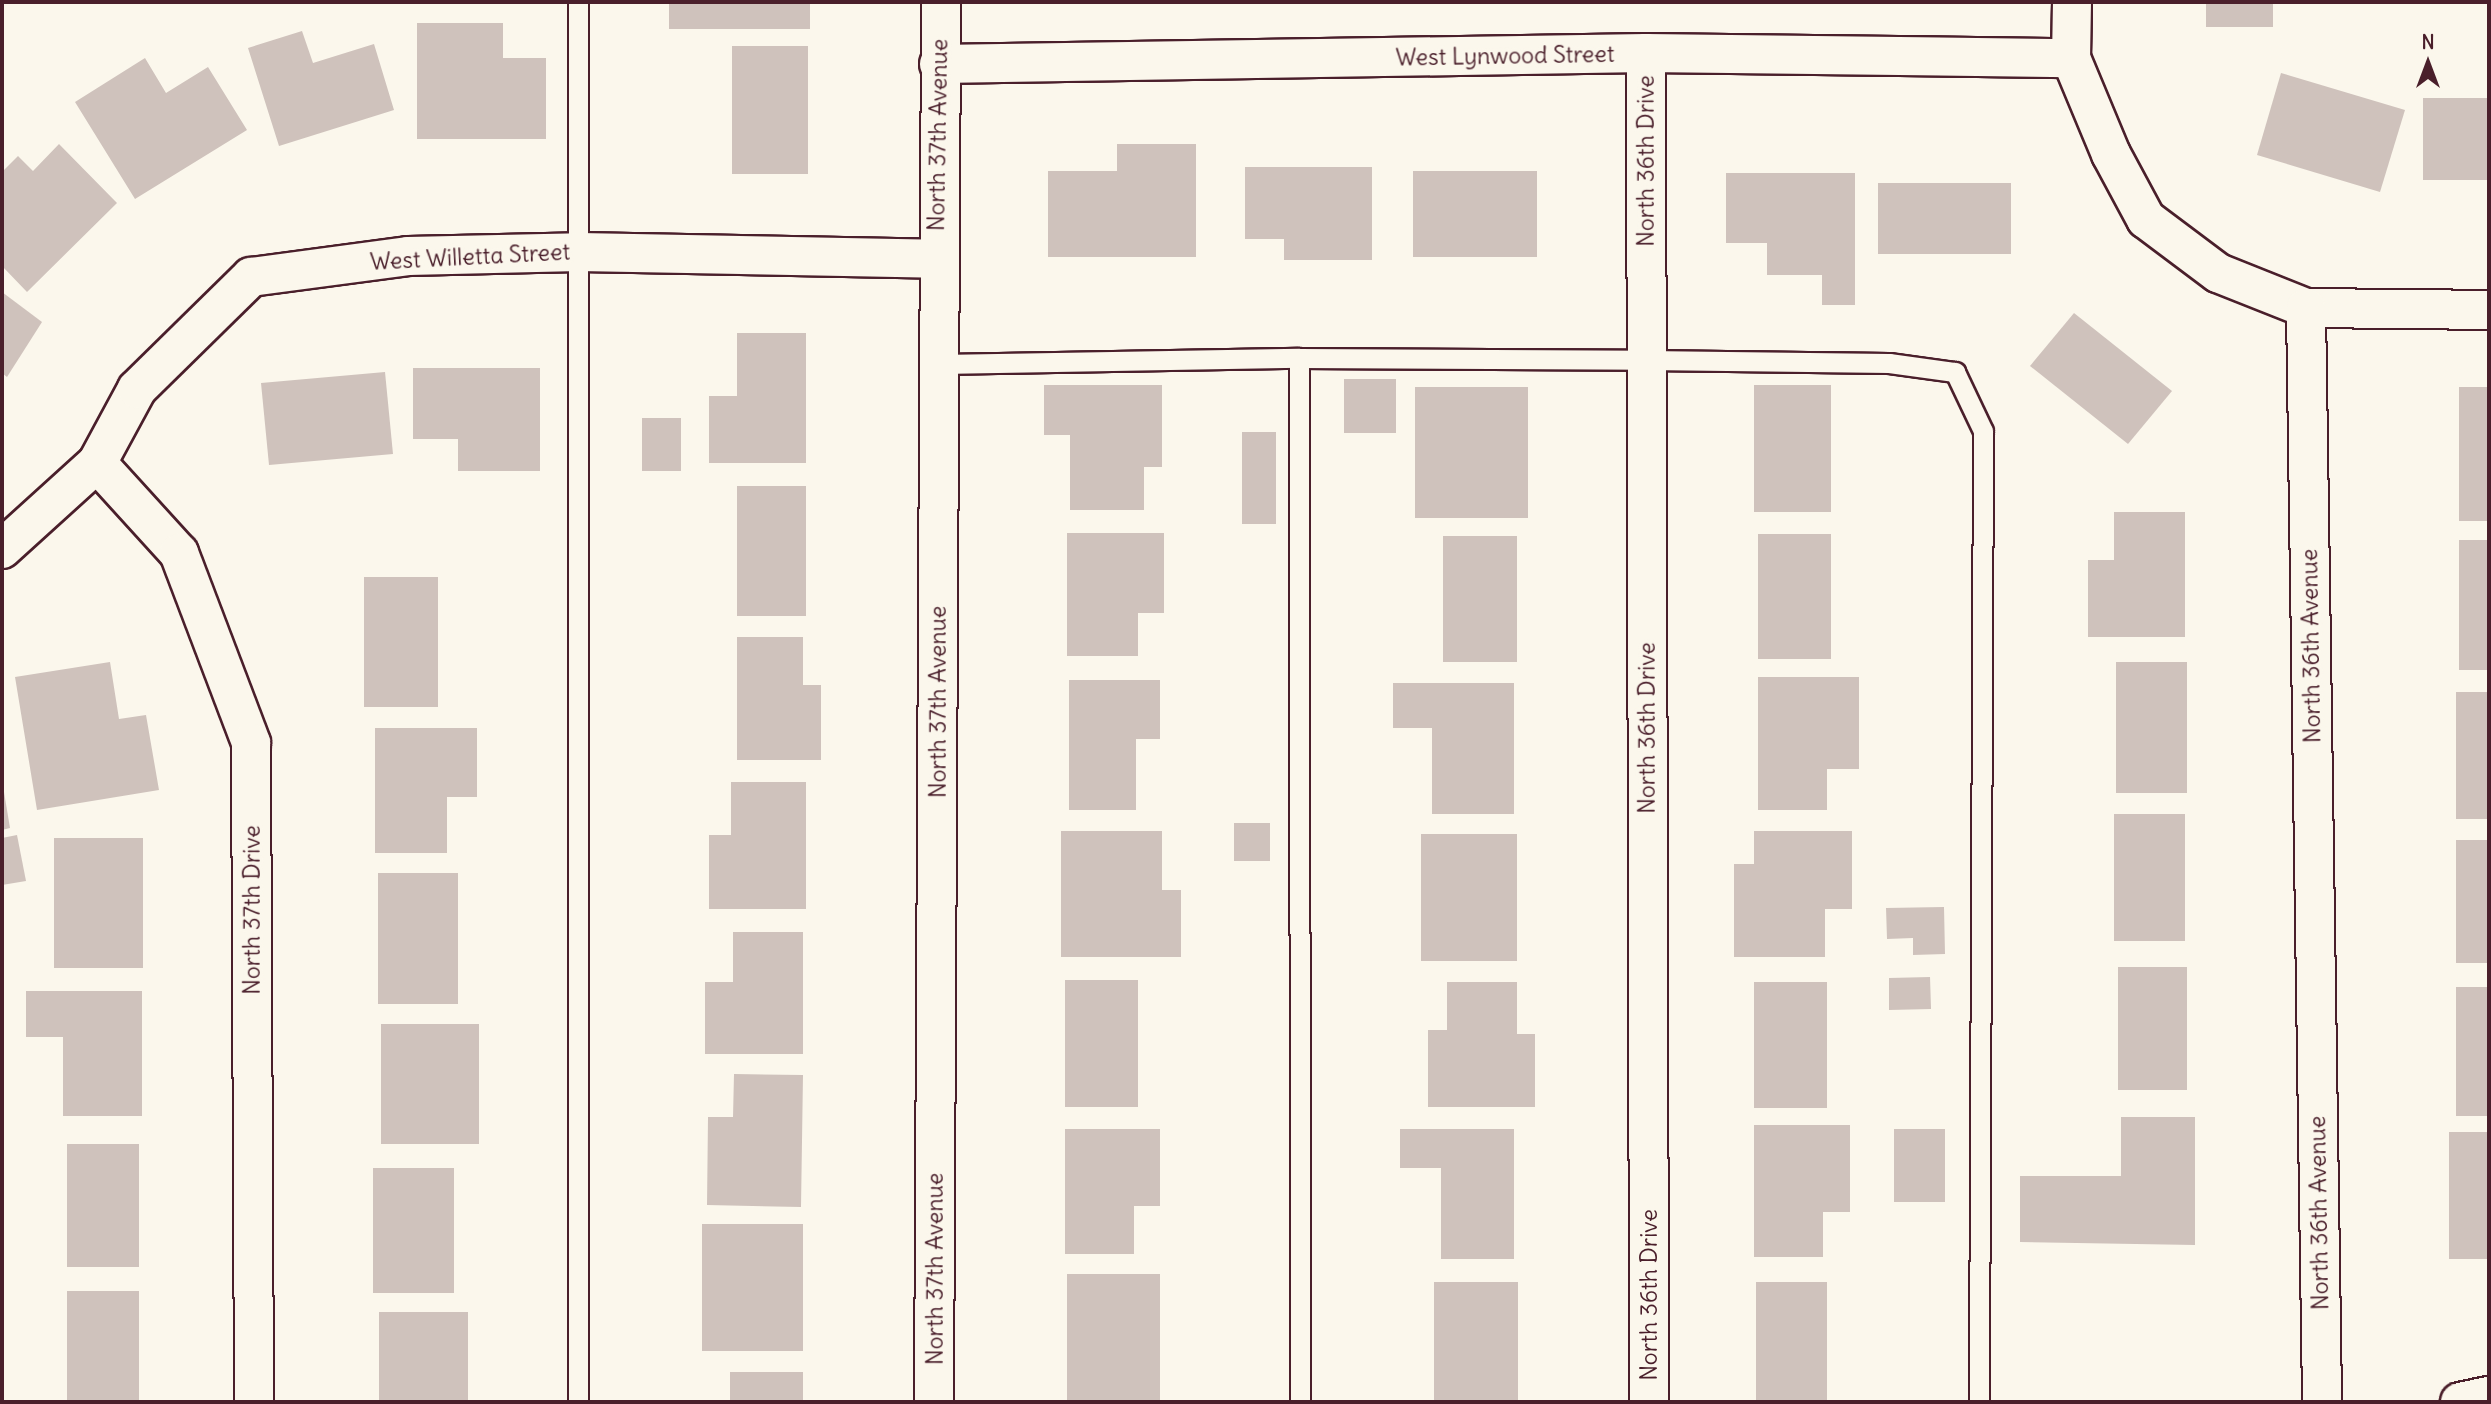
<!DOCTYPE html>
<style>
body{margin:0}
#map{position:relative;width:2491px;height:1404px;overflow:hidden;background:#fbf7ec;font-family:Delius,sans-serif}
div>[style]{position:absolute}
.building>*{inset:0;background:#cfc2bc}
.roads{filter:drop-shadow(2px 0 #4a1f2b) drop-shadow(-2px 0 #4a1f2b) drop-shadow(0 2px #4a1f2b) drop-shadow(0 -2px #4a1f2b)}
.service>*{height:19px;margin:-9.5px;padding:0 9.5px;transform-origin:9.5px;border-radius:9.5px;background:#fbf7ec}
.minor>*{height:38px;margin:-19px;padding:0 19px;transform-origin:19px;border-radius:19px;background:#fbf7ec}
span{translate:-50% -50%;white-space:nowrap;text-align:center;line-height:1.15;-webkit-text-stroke:7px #fbf7ec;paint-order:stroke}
.street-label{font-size:23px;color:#4a1f2b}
.frame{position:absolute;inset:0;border:4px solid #4a1f2b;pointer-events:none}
.north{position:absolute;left:2393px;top:28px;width:70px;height:70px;-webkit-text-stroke:5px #fbf7ec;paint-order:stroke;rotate:0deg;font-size:19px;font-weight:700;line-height:28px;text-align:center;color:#4a1f2b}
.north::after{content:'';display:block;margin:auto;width:24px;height:32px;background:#4a1f2b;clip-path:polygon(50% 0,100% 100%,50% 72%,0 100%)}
</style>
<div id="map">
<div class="building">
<div style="clip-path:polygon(669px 2px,810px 2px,810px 29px,669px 29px)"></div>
<div style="clip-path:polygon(2206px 2px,2273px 2px,2273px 27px,2206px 27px)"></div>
<div style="clip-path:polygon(417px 23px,503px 23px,503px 58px,546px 58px,546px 139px,417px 139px)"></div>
<div style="clip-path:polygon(302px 31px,313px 63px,374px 44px,394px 110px,279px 146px,248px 48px)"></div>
<div style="clip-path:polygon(732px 46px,808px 46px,808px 174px,732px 174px)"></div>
<div style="clip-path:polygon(145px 58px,166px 93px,208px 67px,247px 130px,135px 199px,75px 102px)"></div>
<div style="clip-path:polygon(2281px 73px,2405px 110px,2380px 192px,2257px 155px)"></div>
<div style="clip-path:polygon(2423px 98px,2489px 98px,2489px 180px,2423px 180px)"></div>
<div style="clip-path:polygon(59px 144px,117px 203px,27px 292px,2px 266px,2px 172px,18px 156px,33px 171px)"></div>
<div style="clip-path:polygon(1117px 144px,1196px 144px,1196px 257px,1048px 257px,1048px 171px,1117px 171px)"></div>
<div style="clip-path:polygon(1245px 167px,1372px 167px,1372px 260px,1284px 260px,1284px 239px,1245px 239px)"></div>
<div style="clip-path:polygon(1413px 171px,1537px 171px,1537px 257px,1413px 257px)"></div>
<div style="clip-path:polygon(1726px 173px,1855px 173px,1855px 305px,1822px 305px,1822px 275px,1767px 275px,1767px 243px,1726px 243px)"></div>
<div style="clip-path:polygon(1878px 183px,2011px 183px,2011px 254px,1878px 254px)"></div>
<div style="clip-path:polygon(2px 292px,42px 322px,7px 377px,2px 373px)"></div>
<div style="clip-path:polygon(2074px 313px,2172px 391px,2128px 444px,2030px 366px)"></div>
<div style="clip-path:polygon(737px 333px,806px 333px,806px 463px,709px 463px,709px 396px,737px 396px)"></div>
<div style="clip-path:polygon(413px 368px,540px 368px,540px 471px,458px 471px,458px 439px,413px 439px)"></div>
<div style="clip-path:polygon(385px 372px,393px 454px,269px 465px,261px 383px)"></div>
<div style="clip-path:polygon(1344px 379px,1396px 379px,1396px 433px,1344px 433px)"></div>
<div style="clip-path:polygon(1044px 385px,1162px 385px,1162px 467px,1144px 467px,1144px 510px,1070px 510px,1070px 435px,1044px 435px)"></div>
<div style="clip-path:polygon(1754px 385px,1831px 385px,1831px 512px,1754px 512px)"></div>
<div style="clip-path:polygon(1415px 387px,1528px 387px,1528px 518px,1415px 518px)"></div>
<div style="clip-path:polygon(2459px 387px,2489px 387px,2489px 521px,2459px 521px)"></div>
<div style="clip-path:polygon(642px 418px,681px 418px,681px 471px,642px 471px)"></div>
<div style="clip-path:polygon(1242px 432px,1276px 432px,1276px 524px,1242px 524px)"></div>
<div style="clip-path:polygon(737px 486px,806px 486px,806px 616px,737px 616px)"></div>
<div style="clip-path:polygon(2114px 512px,2185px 512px,2185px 637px,2088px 637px,2088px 560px,2114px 560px)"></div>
<div style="clip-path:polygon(1067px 533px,1164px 533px,1164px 613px,1138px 613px,1138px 656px,1067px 656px)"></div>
<div style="clip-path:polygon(1758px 534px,1831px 534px,1831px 659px,1758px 659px)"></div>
<div style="clip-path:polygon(1443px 536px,1517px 536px,1517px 662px,1443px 662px)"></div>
<div style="clip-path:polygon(2459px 540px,2489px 540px,2489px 670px,2459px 670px)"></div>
<div style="clip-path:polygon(364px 577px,438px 577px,438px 707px,364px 707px)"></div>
<div style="clip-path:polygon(737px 637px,803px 637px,803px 685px,821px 685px,821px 760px,737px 760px)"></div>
<div style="clip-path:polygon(110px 662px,119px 719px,146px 715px,159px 790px,37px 810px,15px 677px)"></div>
<div style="clip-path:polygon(2116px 662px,2187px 662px,2187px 793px,2116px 793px)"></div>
<div style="clip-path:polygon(1758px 677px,1859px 677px,1859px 769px,1827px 769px,1827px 810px,1758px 810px)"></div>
<div style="clip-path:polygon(1069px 680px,1160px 680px,1160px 739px,1136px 739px,1136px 810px,1069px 810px)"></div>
<div style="clip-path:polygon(1393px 683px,1514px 683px,1514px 814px,1432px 814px,1432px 728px,1393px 728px)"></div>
<div style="clip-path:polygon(2456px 692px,2489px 692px,2489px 819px,2456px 819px)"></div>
<div style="clip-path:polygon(375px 728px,477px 728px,477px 797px,447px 797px,447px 853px,375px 853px)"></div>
<div style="clip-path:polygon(731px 782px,806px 782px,806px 909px,709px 909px,709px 835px,731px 835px)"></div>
<div style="clip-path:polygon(4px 792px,10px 828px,2px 830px,2px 793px)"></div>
<div style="clip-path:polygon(2114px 814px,2185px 814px,2185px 941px,2114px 941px)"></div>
<div style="clip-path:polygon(1234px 823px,1270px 823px,1270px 861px,1234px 861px)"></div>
<div style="clip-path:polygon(1061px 831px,1162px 831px,1162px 890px,1181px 890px,1181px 957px,1061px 957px)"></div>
<div style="clip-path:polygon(1754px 831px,1852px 831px,1852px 909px,1825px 909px,1825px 957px,1734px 957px,1734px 864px,1754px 864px)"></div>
<div style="clip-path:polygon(1421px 834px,1517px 834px,1517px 961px,1421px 961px)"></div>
<div style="clip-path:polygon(17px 835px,26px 881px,2px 885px,2px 838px)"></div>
<div style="clip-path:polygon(54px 838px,143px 838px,143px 968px,54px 968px)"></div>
<div style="clip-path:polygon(2456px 840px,2489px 840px,2489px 963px,2456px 963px)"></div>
<div style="clip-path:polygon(378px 873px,458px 873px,458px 1004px,378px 1004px)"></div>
<div style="clip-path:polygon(1944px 907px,1945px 954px,1913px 955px,1913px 938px,1887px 939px,1886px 908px)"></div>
<div style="clip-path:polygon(733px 932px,803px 932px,803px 1054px,705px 1054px,705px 982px,733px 982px)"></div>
<div style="clip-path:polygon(2118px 967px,2187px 967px,2187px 1090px,2118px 1090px)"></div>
<div style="clip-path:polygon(1930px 977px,1931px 1009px,1889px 1010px,1889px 978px)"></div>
<div style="clip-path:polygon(1065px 980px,1138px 980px,1138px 1107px,1065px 1107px)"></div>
<div style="clip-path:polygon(1447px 982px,1517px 982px,1517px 1034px,1535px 1034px,1535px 1107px,1428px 1107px,1428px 1030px,1447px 1030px)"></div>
<div style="clip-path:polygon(1754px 982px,1827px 982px,1827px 1108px,1754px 1108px)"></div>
<div style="clip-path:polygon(2456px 987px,2489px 987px,2489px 1116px,2456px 1116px)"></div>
<div style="clip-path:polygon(26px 991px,142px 991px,142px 1116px,63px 1116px,63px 1037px,26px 1037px)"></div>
<div style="clip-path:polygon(381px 1024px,479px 1024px,479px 1144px,381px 1144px)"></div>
<div style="clip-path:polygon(734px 1074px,803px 1075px,801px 1207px,707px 1205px,708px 1117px,733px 1117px)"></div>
<div style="clip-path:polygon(2121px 1117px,2195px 1117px,2195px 1245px,2020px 1242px,2020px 1176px,2121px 1176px)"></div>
<div style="clip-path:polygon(1754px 1125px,1850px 1125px,1850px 1212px,1823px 1212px,1823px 1257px,1754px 1257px)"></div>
<div style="clip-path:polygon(1065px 1129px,1160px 1129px,1160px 1206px,1134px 1206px,1134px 1254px,1065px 1254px)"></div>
<div style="clip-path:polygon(1400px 1129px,1514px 1129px,1514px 1259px,1441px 1259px,1441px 1168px,1400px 1168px)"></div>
<div style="clip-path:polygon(1894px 1129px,1945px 1129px,1945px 1202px,1894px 1202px)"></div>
<div style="clip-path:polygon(2449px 1132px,2489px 1132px,2489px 1259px,2449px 1259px)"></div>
<div style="clip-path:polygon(67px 1144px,139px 1144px,139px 1267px,67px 1267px)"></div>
<div style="clip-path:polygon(373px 1168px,454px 1168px,454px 1293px,373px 1293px)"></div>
<div style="clip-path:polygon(702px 1224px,803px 1224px,803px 1351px,702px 1351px)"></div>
<div style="clip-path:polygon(1067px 1274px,1160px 1274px,1160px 1402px,1067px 1402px)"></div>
<div style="clip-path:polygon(1434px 1282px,1518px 1282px,1518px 1402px,1434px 1402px)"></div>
<div style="clip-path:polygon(1756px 1282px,1827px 1282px,1827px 1402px,1756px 1402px)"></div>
<div style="clip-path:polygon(67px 1291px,139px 1291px,139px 1402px,67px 1402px)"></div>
<div style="clip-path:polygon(379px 1312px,468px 1312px,468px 1402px,379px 1402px)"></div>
<div style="clip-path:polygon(730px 1372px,803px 1372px,803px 1402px,730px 1402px)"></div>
</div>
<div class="roads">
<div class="service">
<div style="left:578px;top:2px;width:1400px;rotate:90deg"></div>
<div style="left:1299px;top:358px;width:1044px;rotate:89.95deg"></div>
<div style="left:940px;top:364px;width:359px;rotate:-1deg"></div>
<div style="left:1299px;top:358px;width:347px;rotate:0.3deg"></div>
<div style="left:1646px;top:360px;width:243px;rotate:0.7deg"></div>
<div style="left:1889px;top:363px;width:67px;rotate:7.8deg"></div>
<div style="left:1955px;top:372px;width:65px;rotate:64.6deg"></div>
<div style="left:1983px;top:431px;width:971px;rotate:90.24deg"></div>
</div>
<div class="minor">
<div style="left:2072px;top:2px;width:56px;rotate:91deg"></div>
<div style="left:2071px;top:58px;width:104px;rotate:67.4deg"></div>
<div style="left:2111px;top:154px;width:74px;rotate:61.7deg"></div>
<div style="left:2146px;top:219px;width:90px;rotate:36.9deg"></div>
<div style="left:2218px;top:273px;width:95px;rotate:21.7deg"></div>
<div style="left:2306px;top:308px;width:183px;rotate:0.6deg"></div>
<div style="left:1646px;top:53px;width:1349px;rotate:89.87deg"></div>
<div style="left:939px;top:64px;width:707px;rotate:-0.89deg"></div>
<div style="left:1646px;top:53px;width:425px;rotate:0.7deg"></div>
<div style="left:2306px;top:308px;width:1094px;rotate:89.16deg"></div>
<div style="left:97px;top:463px;width:122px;rotate:47.7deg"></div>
<div style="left:179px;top:553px;width:203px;rotate:69.2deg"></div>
<div style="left:251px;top:743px;width:659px;rotate:89.74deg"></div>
<div style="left:2px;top:549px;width:128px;rotate:-42.2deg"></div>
<div style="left:97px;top:463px;width:84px;rotate:-61.6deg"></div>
<div style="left:137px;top:389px;width:160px;rotate:-44.5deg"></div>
<div style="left:251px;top:277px;width:158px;rotate:-7.6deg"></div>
<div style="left:408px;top:256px;width:171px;rotate:-1.3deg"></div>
<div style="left:579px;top:252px;width:357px;rotate:1.1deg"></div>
<div style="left:934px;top:1402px;width:1400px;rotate:-89.71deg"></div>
<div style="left:2460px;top:1402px;width:30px;rotate:-12deg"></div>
</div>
</div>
<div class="street-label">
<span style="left:1505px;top:56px;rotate:-1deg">West Lynwood Street</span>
<span style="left:938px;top:135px;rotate:-89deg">North 37th Avenue</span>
<span style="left:1646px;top:161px;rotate:-90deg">North 36th Drive</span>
<span style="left:470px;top:257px;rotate:-3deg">West Willetta Street</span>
<span style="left:2311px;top:646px;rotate:-91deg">North 36th Avenue</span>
<span style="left:938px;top:702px;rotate:-90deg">North 37th Avenue</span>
<span style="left:1647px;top:728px;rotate:-90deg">North 36th Drive</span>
<span style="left:252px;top:910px;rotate:-90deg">North 37th Drive</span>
<span style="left:2319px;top:1213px;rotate:-91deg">North 36th Avenue</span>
<span style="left:935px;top:1269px;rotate:-90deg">North 37th Avenue</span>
<span style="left:1649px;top:1295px;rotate:-90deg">North 36th Drive</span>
</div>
<div class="frame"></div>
<div class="north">N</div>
</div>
